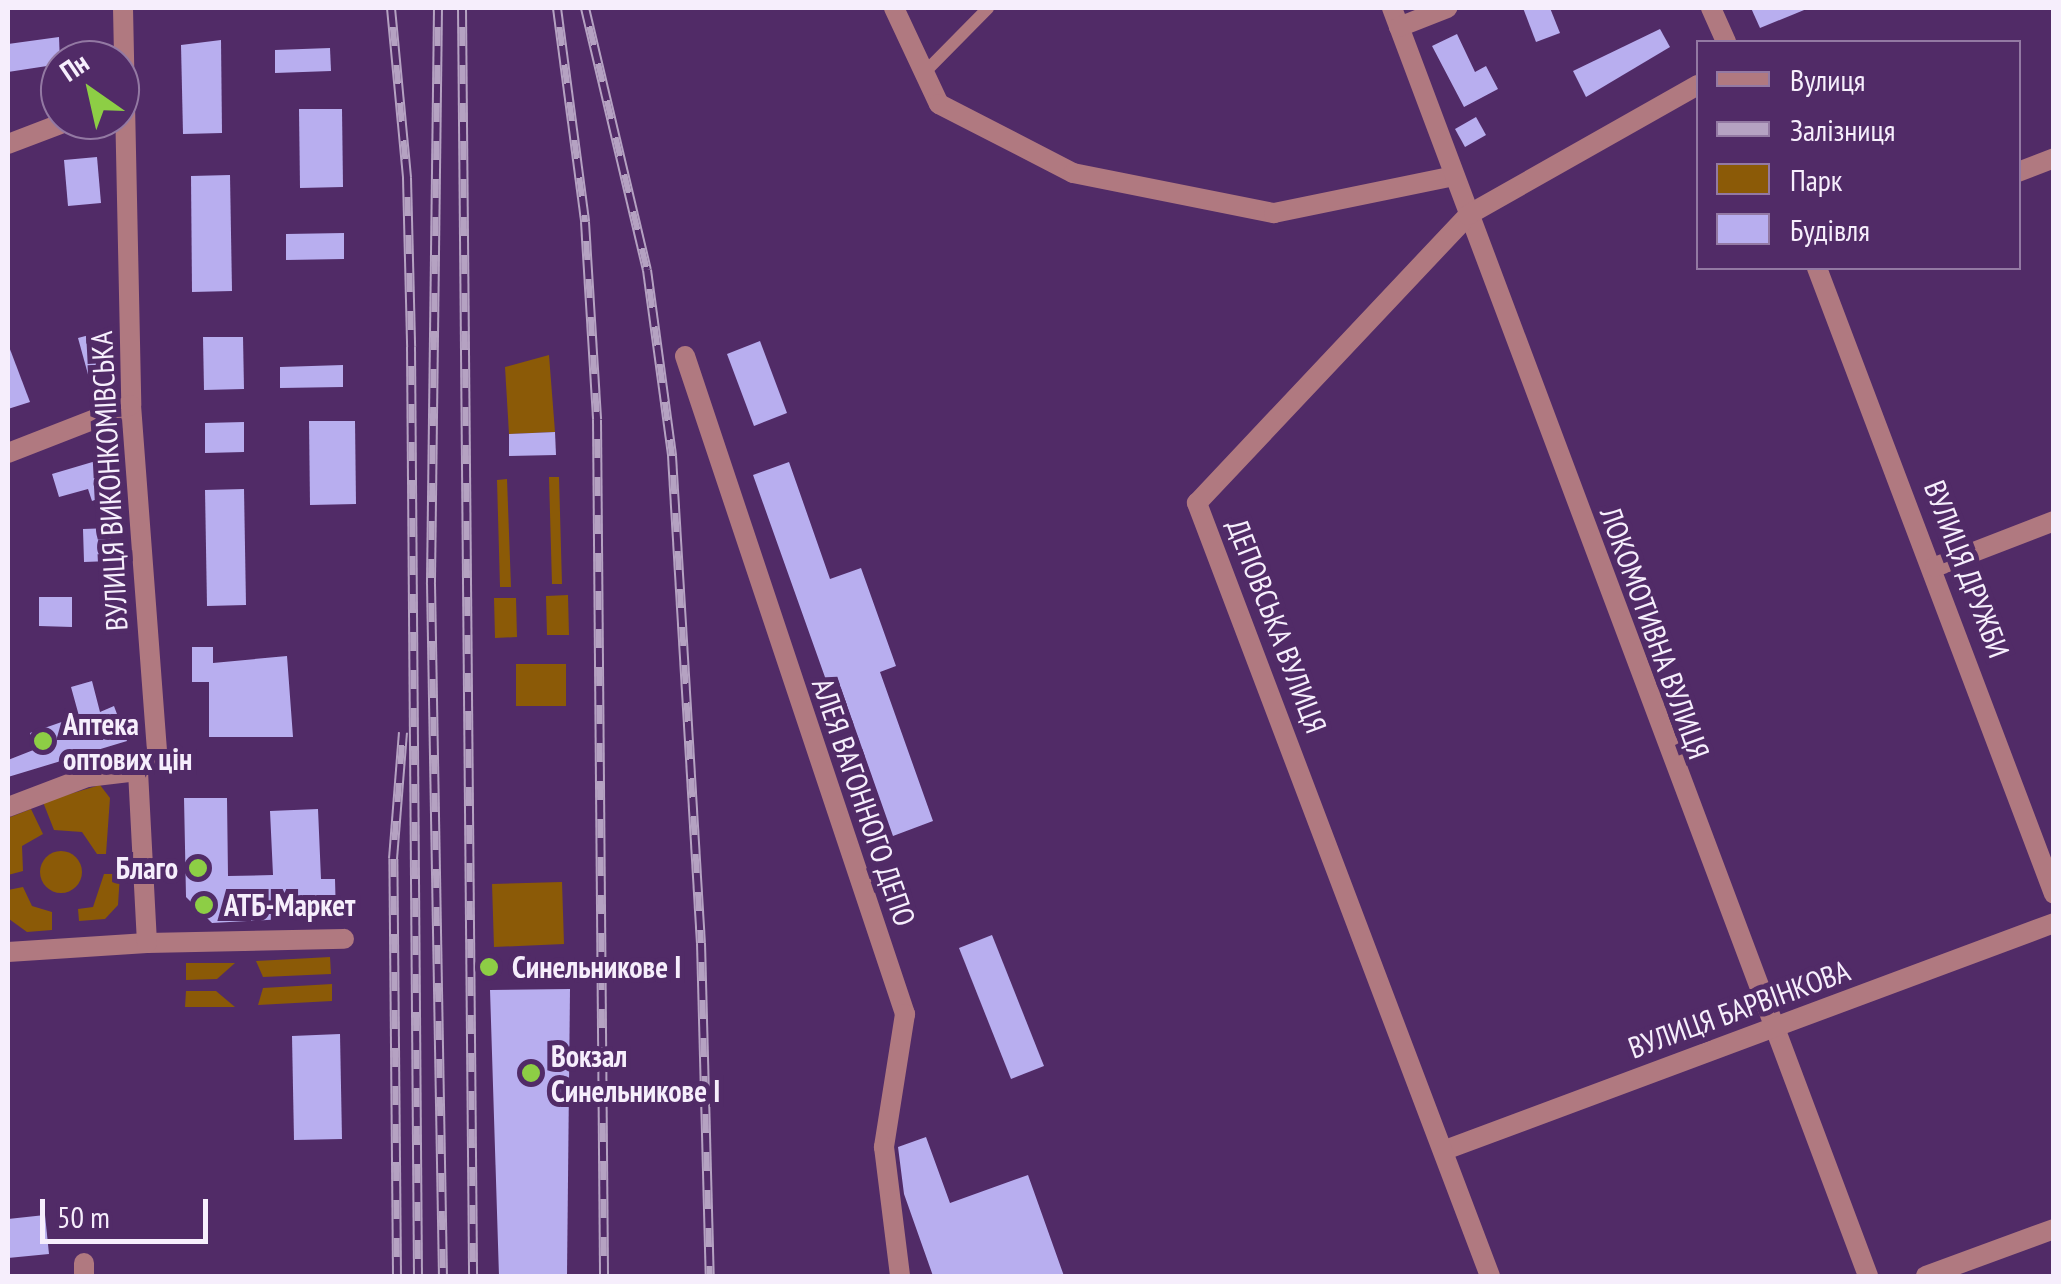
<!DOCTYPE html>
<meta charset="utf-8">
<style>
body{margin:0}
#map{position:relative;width:2061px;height:1284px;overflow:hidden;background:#512b67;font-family:"PT Sans Narrow",sans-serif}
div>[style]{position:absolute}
.green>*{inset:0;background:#8b5a07}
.round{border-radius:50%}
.building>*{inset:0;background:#b8aeef}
.service>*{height:12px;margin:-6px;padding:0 6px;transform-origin:6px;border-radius:6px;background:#b07980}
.pedestrian>*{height:20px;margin:-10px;padding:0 10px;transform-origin:10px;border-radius:10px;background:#b07980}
.minor>*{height:20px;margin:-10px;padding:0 10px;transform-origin:10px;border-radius:10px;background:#b07980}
.rail>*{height:10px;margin-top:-5px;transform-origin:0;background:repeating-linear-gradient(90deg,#512b67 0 19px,#b5a2c2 0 38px);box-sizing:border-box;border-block:2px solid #b5a2c2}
.dots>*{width:28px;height:28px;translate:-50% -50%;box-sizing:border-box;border:5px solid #512b67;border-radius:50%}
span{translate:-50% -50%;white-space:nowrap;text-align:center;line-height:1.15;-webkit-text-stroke:10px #512b67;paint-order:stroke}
.street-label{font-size:30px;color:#f6eefc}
.poi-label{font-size:30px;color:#f6eefc;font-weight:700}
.left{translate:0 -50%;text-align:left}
.right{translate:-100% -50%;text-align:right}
.frame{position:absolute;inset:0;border:10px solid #f6eefc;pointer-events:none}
.legend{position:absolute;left:1696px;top:40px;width:325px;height:230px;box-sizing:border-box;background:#512b67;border:2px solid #9379a3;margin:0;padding:12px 18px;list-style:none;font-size:30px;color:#f6eefc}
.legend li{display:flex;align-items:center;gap:20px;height:50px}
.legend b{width:50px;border:2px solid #9379a3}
.north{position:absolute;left:40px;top:40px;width:100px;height:100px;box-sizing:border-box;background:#512b67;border:2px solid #9379a3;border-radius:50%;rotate:326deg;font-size:28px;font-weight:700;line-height:40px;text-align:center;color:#f6eefc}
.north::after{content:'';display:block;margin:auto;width:35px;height:45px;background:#8dce45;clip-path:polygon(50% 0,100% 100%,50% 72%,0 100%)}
.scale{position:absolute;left:40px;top:1199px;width:168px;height:45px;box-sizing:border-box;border:5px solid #f6eefc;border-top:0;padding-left:12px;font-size:30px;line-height:35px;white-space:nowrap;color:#f6eefc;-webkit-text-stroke:8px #512b67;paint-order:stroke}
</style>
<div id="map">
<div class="green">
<div style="clip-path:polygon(549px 355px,555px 432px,509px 434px,505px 367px)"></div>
<div style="clip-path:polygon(549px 477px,559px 477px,562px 584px,552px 584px)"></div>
<div style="clip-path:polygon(507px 479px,511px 587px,500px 587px,497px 480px)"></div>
<div style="clip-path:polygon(568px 595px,569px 635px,547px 635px,546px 596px)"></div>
<div style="clip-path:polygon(494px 598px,516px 598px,517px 637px,495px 638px)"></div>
<div style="clip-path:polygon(516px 664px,566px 664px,566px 706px,516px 706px)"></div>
<div style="clip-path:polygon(100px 785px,110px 798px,106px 854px,97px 854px,82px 832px,54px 830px,43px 802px)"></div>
<div style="clip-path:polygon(31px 809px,43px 834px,22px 846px,23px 871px,8px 875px,8px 818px)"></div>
<div class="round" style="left:40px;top:851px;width:42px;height:42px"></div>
<div style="clip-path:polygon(104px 874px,120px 874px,118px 905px,105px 919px,79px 921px,78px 909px,93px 907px)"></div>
<div style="clip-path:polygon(562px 882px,564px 944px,494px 947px,492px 884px)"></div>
<div style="clip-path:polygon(23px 887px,32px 906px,52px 912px,52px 930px,27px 932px,9px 919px,8px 890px)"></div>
<div style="clip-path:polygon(330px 957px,331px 974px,263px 977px,256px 961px)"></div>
<div style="clip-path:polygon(186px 963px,235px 963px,217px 979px,186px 980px)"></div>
<div style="clip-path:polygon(332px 984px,332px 1001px,258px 1005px,263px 988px)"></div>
<div style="clip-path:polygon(186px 991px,216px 991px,235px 1007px,185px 1007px)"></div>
</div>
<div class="building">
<div style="clip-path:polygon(1523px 8px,1550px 8px,1560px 33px,1536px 42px)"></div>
<div style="clip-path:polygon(1751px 8px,1809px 8px,1760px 28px)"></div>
<div style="clip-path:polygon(1660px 29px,1670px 47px,1586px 97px,1573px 71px)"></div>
<div style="clip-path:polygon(1457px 34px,1475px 72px,1486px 66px,1498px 89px,1464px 107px,1432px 46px)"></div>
<div style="clip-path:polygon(59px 37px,60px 64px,8px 72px,8px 44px)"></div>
<div style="clip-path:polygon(221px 40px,222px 133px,183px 134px,181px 45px)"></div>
<div style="clip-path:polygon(330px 48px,331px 71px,275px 73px,275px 50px)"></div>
<div style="clip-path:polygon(299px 109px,342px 109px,343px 187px,300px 188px)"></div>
<div style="clip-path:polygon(1476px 117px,1486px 135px,1465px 147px,1455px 129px)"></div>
<div style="clip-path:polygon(97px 157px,101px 203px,68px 206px,64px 160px)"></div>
<div style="clip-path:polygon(230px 175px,232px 291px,192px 292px,191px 176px)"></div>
<div style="clip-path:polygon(344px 233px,344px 259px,286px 260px,286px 234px)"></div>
<div style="clip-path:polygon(104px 331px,114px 371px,89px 378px,78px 338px)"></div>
<div style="clip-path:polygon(203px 337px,243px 337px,244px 389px,204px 390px)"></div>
<div style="clip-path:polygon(760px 341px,787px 413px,754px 426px,727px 354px)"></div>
<div style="clip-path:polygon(8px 344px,30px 402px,8px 409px)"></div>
<div style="clip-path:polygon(343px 365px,343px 387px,280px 388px,280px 367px)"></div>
<div style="clip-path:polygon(309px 421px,355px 421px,356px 504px,310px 505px)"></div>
<div style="clip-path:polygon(244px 422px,244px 452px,205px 453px,205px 423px)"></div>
<div style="clip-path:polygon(555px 432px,556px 455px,509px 456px,509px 434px)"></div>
<div style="clip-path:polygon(106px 458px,117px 492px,92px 501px,88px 489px,59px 497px,52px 474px)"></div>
<div style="clip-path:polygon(789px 462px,830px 579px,861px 568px,896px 666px,880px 672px,933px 821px,893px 836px,837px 677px,826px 680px,753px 475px)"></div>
<div style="clip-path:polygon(244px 489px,246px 605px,207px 606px,205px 490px)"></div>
<div style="clip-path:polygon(111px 528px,111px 561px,84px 562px,83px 529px)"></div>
<div style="clip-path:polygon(39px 597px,72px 597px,72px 627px,39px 626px)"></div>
<div style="clip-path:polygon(192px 647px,213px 647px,213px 663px,287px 656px,293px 737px,209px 737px,209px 682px,192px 682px)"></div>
<div style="clip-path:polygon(92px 681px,100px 712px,114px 706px,127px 741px,8px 777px,8px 760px,36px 749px,30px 733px,79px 716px,71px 687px)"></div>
<div style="clip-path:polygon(184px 798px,227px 798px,228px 876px,273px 875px,270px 811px,318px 809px,321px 879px,335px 879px,336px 916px,212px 923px,186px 897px)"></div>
<div style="clip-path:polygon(992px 935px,1044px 1066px,1011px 1079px,959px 948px)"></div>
<div style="clip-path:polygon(570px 989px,567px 1276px,499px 1276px,490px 990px)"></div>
<div style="clip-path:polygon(340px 1034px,342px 1139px,294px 1140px,292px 1036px)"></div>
<div style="clip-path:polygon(926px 1137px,950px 1203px,1028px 1175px,1064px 1276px,933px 1276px,904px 1194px,898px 1147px)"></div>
<div style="clip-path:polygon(45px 1215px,49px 1254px,8px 1258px,8px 1219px)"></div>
</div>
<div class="service">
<div style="left:924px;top:73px;width:91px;rotate:-45.4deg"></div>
</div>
<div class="pedestrian">
<div style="left:685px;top:356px;width:694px;rotate:71.51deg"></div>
<div style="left:905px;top:1014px;width:135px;rotate:99deg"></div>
<div style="left:884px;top:1147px;width:130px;rotate:82.9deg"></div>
<div style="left:147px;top:943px;width:197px;rotate:-1.2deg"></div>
</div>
<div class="minor">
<div style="left:123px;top:8px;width:397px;rotate:88.8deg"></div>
<div style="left:131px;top:405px;width:349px;rotate:85.7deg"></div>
<div style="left:157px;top:753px;width:26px;rotate:137deg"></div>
<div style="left:894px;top:8px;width:106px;rotate:64.9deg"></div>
<div style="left:939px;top:104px;width:151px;rotate:27.2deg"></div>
<div style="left:1073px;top:173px;width:205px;rotate:11.3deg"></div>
<div style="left:1274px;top:213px;width:184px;rotate:-11.6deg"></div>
<div style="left:1392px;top:8px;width:1354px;rotate:69.42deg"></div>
<div style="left:1711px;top:8px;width:37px;rotate:66deg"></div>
<div style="left:1399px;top:27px;width:52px;rotate:-21.6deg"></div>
<div style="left:8px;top:144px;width:67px;rotate:-20.9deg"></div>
<div style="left:2018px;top:172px;width:39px;rotate:-21deg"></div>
<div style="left:1817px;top:268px;width:669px;rotate:69.26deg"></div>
<div style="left:8px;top:453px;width:132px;rotate:-21.3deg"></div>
<div style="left:1935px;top:567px;width:128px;rotate:-21.1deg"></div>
<div style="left:8px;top:807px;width:85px;rotate:-20.8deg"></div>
<div style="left:87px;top:777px;width:51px;rotate:-6.7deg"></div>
<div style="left:8px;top:952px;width:139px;rotate:-3.7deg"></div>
<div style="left:147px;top:943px;width:172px;rotate:-93deg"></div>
<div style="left:1445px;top:1150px;width:650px;rotate:-20.44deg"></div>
<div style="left:84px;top:1263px;width:13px;rotate:90deg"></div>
<div style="left:1490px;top:1276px;width:827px;rotate:-110.76deg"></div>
<div style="left:1197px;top:503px;width:395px;rotate:-46.7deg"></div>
<div style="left:1468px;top:215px;width:264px;rotate:-29.5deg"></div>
<div style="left:1926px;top:1276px;width:136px;rotate:-20.2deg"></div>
</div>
<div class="rail">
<div style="left:391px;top:8px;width:171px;rotate:84.6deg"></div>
<div style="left:407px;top:178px;width:169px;rotate:88.6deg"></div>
<div style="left:411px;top:347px;width:929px;rotate:89.57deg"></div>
<div style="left:438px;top:8px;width:576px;rotate:90.7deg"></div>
<div style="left:431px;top:584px;width:692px;rotate:89.01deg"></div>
<div style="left:462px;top:8px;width:1268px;rotate:89.5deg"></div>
<div style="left:557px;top:8px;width:216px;rotate:82.5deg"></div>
<div style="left:585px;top:222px;width:198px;rotate:86.5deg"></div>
<div style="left:597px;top:420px;width:856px;rotate:89.53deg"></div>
<div style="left:585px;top:8px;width:269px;rotate:76.7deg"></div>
<div style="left:647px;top:270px;width:188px;rotate:82.3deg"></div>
<div style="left:672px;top:456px;width:488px;rotate:86.6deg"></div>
<div style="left:701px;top:943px;width:333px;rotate:88.5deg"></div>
<div style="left:397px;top:1276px;width:417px;rotate:-90.5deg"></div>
<div style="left:393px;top:859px;width:127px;rotate:-85.5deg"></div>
</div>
<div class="dots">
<div style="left:43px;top:741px;background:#8dce45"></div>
<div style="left:198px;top:868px;background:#8dce45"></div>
<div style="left:204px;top:905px;background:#8dce45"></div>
<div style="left:489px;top:967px;background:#8dce45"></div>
<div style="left:531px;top:1073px;background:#8dce45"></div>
</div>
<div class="street-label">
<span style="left:109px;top:481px;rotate:-93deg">ВУЛИЦЯ ВИКОНКОМІВСЬКА</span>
<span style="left:1967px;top:569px;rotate:69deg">ВУЛИЦЯ ДРУЖБИ</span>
<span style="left:1277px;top:626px;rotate:69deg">ДЕПОВСЬКА ВУЛИЦЯ</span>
<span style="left:1655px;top:633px;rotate:70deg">ЛОКОМОТИВНА ВУЛИЦЯ</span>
<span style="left:864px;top:802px;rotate:71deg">АЛЕЯ ВАГОННОГО ДЕПО</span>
<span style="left:1739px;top:1009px;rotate:-20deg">ВУЛИЦЯ БАРВІНКОВА</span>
</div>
<div class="poi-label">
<span class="left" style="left:63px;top:741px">Аптека<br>оптових цін</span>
<span class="right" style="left:178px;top:868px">Благо</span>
<span class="left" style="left:224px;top:905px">АТБ-Маркет</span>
<span class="left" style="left:512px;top:967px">Синельникове І</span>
<span class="left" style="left:551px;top:1073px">Вокзал<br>Синельникове І</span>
</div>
<div class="frame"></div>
<ul class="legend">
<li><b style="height:12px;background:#b07980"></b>Вулиця</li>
<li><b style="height:12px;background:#b5a2c2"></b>Залізниця</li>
<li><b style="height:28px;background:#8b5a07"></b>Парк</li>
<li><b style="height:28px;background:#b8aeef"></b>Будівля</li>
</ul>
<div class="north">Пн</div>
<div class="scale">50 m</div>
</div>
